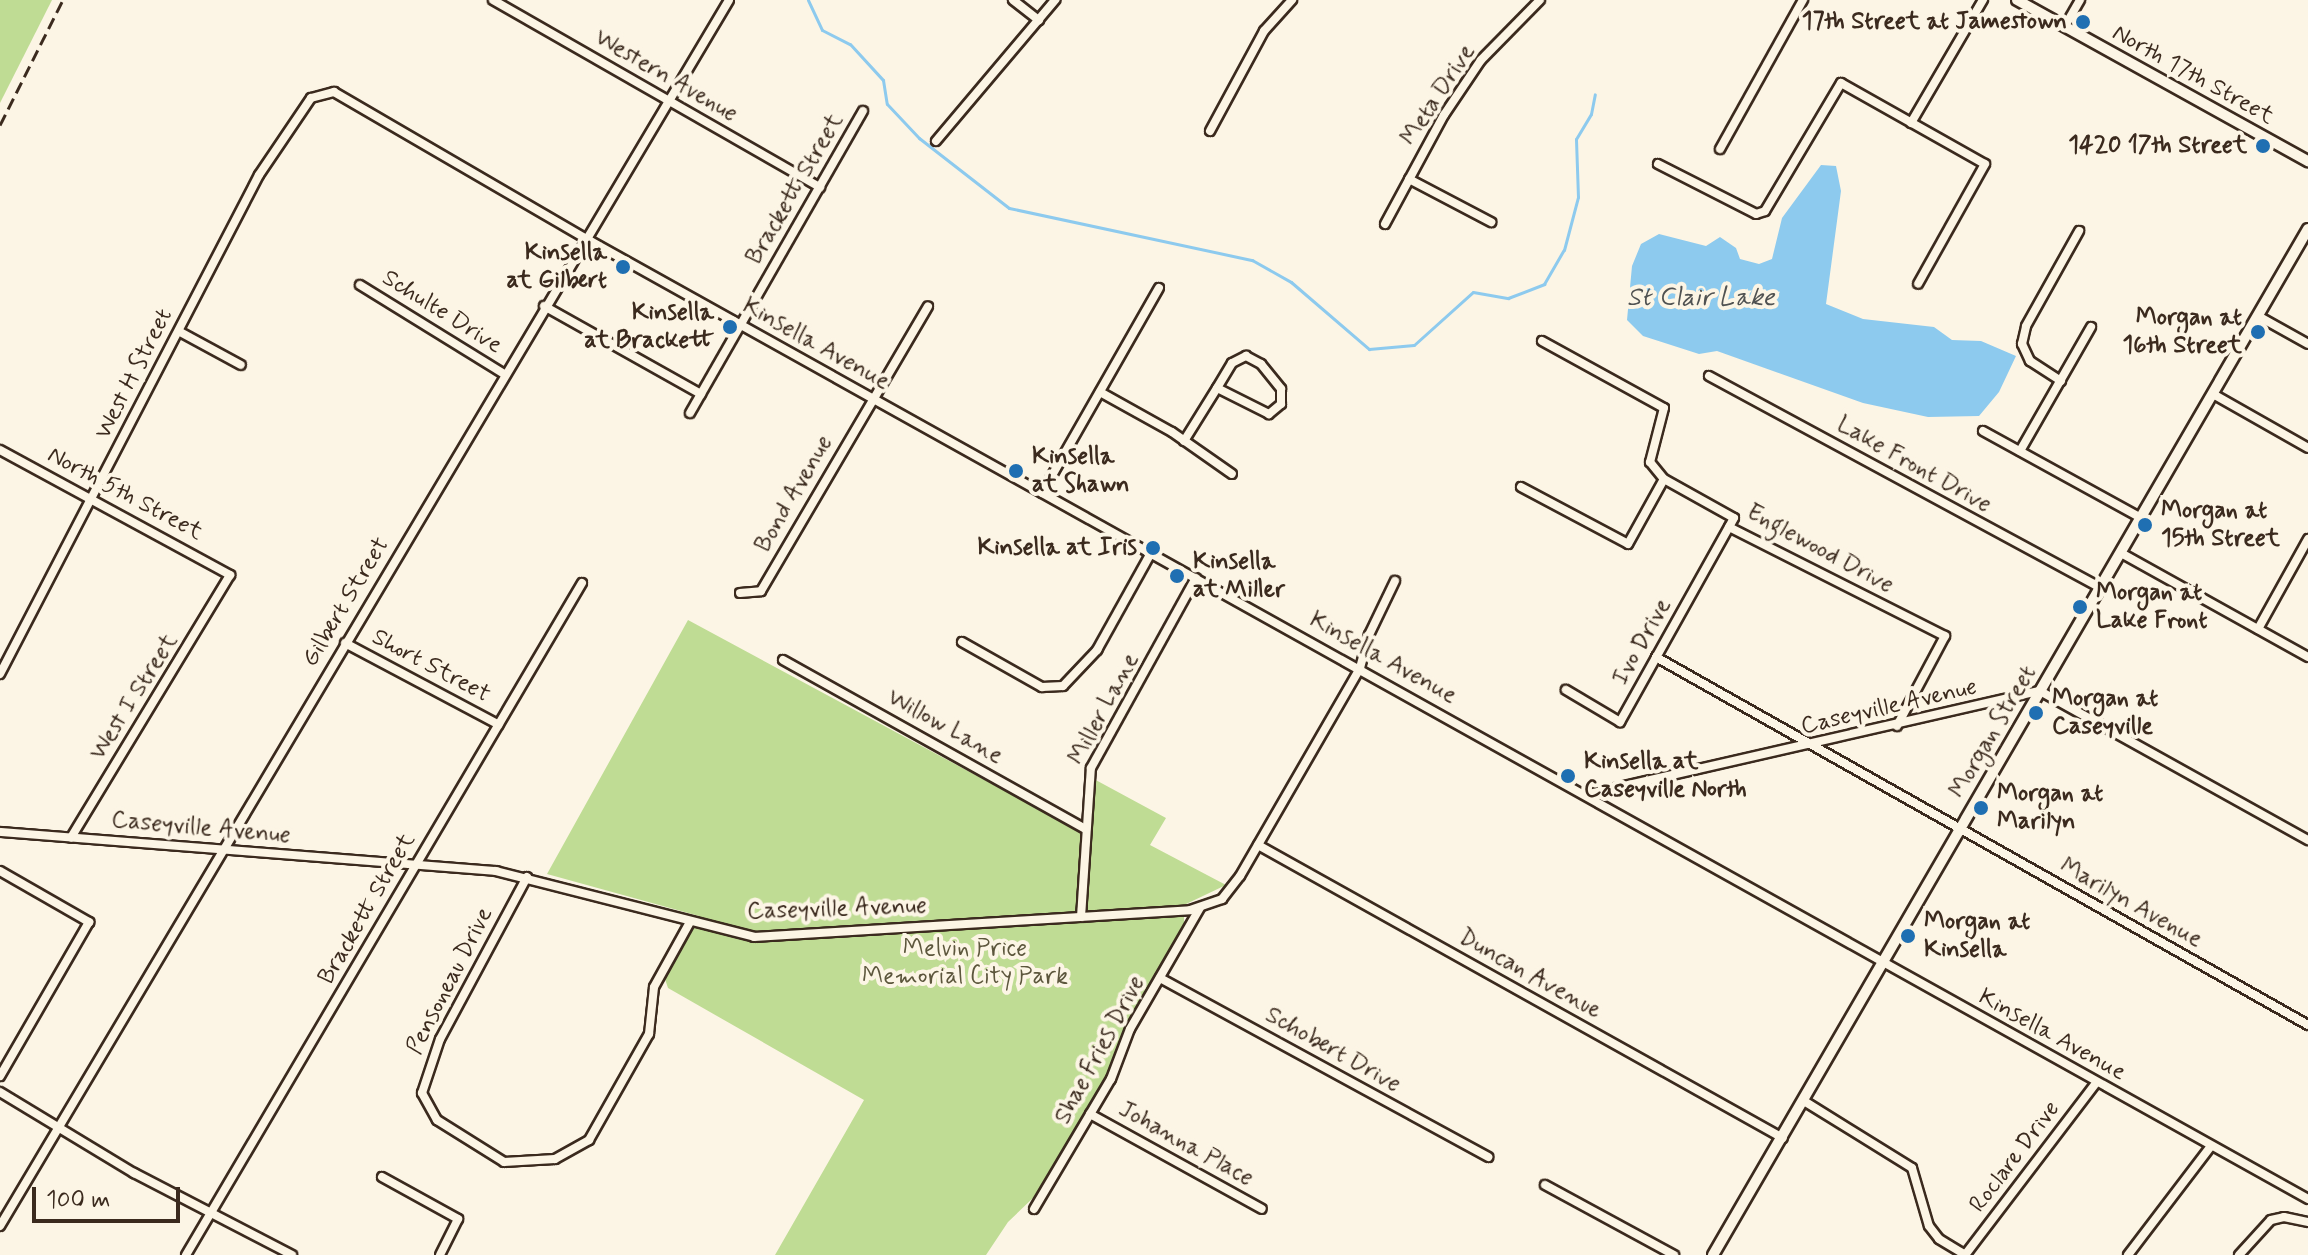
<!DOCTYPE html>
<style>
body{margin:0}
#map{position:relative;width:2308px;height:1255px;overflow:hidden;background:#fcf5e5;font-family:Mynerve,sans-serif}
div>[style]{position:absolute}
.green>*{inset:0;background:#bfdc94}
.water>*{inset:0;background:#8dcaee}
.stream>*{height:3px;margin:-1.5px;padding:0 1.5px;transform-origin:1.5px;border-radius:1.5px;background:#8dcaee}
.roads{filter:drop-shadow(2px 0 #3b2a1e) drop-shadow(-2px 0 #3b2a1e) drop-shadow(0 2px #3b2a1e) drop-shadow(0 -2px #3b2a1e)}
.minor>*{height:8px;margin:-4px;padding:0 4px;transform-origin:4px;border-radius:4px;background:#fcf5e5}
.tertiary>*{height:10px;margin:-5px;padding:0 5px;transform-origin:5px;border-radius:5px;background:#fcf5e5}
.rail>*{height:3px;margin-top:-1.5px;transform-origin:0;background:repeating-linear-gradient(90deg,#3b2a1e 0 12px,transparent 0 18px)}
.dots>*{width:22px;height:22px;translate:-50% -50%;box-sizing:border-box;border:4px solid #fcf5e5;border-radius:50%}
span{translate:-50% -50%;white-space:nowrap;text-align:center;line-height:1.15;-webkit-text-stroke:8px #fcf5e5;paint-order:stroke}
.poi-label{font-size:24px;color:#3b2a1e;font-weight:700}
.right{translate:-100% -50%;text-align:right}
.left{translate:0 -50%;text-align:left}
.street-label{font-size:24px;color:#3b2a1e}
.park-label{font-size:24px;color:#5c563c}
.water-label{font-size:26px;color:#505252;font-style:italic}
.scale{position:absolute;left:32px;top:1187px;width:148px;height:36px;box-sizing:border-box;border:4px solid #3b2a1e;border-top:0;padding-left:10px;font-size:24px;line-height:28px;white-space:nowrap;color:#3b2a1e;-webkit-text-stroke:6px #fcf5e5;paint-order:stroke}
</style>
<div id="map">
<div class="green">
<div style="clip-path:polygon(0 0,52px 0,0 103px)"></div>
<div style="clip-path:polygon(688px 620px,1081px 832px,1089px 832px,1092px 778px,1166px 818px,1150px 845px,1226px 885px,1184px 905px,1184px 926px,1126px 1029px,1107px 1077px,1034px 1197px,1008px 1222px,986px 1255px,775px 1255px,864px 1100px,668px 988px,665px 979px,699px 916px,547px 874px)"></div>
</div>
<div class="water">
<div style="clip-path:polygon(1821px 165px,1836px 166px,1841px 191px,1826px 304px,1863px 319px,1934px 327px,1952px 340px,1981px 341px,2016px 356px,1999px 392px,1979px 416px,1928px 417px,1863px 403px,1717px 351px,1699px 354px,1643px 336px,1627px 320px,1632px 266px,1641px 244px,1659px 234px,1706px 246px,1720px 237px,1736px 248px,1740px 259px,1759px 264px,1772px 259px,1782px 218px)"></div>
</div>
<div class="stream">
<div style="left:808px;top:0;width:33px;rotate:65deg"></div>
<div style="left:822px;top:30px;width:31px;rotate:27deg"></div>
<div style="left:850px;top:44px;width:49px;rotate:47.5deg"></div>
<div style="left:883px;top:80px;width:24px;rotate:81deg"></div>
<div style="left:887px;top:104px;width:47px;rotate:46.7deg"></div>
<div style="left:919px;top:138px;width:114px;rotate:37.9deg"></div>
<div style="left:1009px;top:208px;width:249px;rotate:12.1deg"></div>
<div style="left:1252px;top:260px;width:45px;rotate:29.4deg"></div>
<div style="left:1291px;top:282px;width:103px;rotate:40.7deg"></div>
<div style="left:1369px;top:349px;width:45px;rotate:-5.1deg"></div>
<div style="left:1414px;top:345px;width:79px;rotate:-41.9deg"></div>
<div style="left:1473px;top:292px;width:36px;rotate:10deg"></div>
<div style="left:1508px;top:298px;width:39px;rotate:-21deg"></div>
<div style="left:1544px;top:284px;width:39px;rotate:-60deg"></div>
<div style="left:1564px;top:250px;width:55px;rotate:-75.2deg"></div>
<div style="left:1578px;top:197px;width:58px;rotate:-92deg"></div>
<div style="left:1576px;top:139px;width:29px;rotate:-59deg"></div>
<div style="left:1591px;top:114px;width:20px;rotate:-79deg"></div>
</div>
<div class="roads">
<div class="minor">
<div style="left:493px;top:0;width:377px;rotate:29.8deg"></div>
<div style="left:1013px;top:0;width:33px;rotate:38deg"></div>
<div style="left:2065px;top:26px;width:30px;rotate:-60deg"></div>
<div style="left:1911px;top:123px;width:143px;rotate:-59.7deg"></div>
<div style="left:1210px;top:131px;width:114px;rotate:-61.6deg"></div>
<div style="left:1264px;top:31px;width:42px;rotate:-47.9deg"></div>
<div style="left:936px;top:141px;width:185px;rotate:-49.8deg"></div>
<div style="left:1720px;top:149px;width:171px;rotate:-60.9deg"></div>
<div style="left:1658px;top:164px;width:110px;rotate:27deg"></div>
<div style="left:1756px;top:214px;width:9px;rotate:-18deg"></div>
<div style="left:1765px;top:211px;width:149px;rotate:-59.3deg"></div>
<div style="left:1841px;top:83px;width:165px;rotate:29.4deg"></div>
<div style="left:1985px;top:164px;width:137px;rotate:119.2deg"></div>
<div style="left:1409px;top:179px;width:93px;rotate:27.7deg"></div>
<div style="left:1385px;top:224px;width:124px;rotate:-61.6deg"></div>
<div style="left:1444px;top:115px;width:66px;rotate:-56.1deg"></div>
<div style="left:1481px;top:60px;width:84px;rotate:-45.5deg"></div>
<div style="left:360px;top:285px;width:169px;rotate:31.7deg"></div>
<div style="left:544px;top:306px;width:180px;rotate:29.3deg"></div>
<div style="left:2258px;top:316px;width:57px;rotate:29.2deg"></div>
<div style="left:180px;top:332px;width:69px;rotate:28.4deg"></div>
<div style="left:1542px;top:341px;width:139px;rotate:28.8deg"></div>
<div style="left:1664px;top:408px;width:56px;rotate:104.5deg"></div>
<div style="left:1650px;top:462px;width:22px;rotate:51deg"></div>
<div style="left:1664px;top:479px;width:80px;rotate:29.1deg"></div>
<div style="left:1734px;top:518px;width:234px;rotate:119.2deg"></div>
<div style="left:1620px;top:722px;width:63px;rotate:-149.3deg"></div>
<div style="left:1246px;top:356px;width:17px;rotate:28deg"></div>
<div style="left:1261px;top:364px;width:32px;rotate:51deg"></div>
<div style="left:1281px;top:389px;width:15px;rotate:90deg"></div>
<div style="left:1281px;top:404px;width:16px;rotate:140deg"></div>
<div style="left:1269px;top:414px;width:58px;rotate:-153.4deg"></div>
<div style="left:1217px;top:388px;width:29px;rotate:-59deg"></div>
<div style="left:1232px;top:363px;width:16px;rotate:-27deg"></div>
<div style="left:1709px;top:376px;width:446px;rotate:28.4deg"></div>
<div style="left:2061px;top:381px;width:37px;rotate:-147deg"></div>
<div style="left:2030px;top:361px;width:19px;rotate:-115deg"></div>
<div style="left:2022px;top:344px;width:18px;rotate:-77deg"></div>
<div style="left:2026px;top:326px;width:109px;rotate:-60.8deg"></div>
<div style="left:1100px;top:392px;width:82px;rotate:29.1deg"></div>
<div style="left:1172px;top:432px;width:73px;rotate:35deg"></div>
<div style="left:2213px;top:394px;width:109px;rotate:29.6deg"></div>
<div style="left:690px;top:413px;width:348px;rotate:-60.2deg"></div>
<div style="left:1983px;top:431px;width:180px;rotate:28.8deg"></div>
<div style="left:1184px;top:441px;width:62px;rotate:-58.1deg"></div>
<div style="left:0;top:450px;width:262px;rotate:28.5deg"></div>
<div style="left:230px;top:575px;width:307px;rotate:121.2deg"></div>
<div style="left:2020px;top:451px;width:143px;rotate:-60.2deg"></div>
<div style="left:1521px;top:487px;width:121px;rotate:28deg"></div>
<div style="left:1628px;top:544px;width:74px;rotate:-61deg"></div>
<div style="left:1042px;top:493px;width:236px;rotate:-60.3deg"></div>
<div style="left:1729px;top:527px;width:242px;rotate:26.8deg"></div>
<div style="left:1945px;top:636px;width:102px;rotate:118.1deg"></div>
<div style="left:2121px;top:553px;width:214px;rotate:29.1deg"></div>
<div style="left:740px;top:593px;width:21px;rotate:-5deg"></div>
<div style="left:761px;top:591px;width:330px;rotate:-59.6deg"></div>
<div style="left:2258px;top:629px;width:103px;rotate:-60.9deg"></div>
<div style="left:962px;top:642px;width:92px;rotate:29.4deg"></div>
<div style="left:1042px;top:687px;width:21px;rotate:-3deg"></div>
<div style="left:1063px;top:686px;width:50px;rotate:-46.6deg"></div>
<div style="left:1097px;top:650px;width:111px;rotate:-60.9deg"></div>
<div style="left:345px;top:643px;width:174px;rotate:28deg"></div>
<div style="left:1656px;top:657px;width:749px;rotate:29.44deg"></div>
<div style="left:783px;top:660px;width:347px;rotate:29.2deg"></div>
<div style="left:0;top:674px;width:562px;rotate:-62.57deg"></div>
<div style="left:259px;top:175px;width:93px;rotate:-56deg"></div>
<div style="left:311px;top:98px;width:24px;rotate:-15deg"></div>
<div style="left:334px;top:92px;width:290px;rotate:30.2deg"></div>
<div style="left:585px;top:238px;width:1973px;rotate:29.15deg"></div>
<div style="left:1589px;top:794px;width:463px;rotate:-12.9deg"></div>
<div style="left:2040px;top:691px;width:307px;rotate:29.1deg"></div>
<div style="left:0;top:832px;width:498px;rotate:4.5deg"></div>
<div style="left:496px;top:871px;width:266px;rotate:14.3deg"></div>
<div style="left:754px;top:937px;width:437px;rotate:-3.5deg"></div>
<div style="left:1190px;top:910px;width:34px;rotate:-19deg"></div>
<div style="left:1222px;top:899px;width:29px;rotate:-52deg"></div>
<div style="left:1240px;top:876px;width:240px;rotate:-60deg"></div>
<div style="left:1360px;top:668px;width:34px;rotate:-75deg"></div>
<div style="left:1369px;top:635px;width:60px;rotate:-64.3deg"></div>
<div style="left:1258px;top:845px;width:601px;rotate:29.17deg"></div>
<div style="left:0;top:871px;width:103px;rotate:29.8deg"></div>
<div style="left:89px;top:922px;width:178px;rotate:120deg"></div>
<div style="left:527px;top:877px;width:184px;rotate:118.2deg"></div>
<div style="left:440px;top:1039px;width:57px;rotate:108.4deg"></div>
<div style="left:422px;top:1093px;width:31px;rotate:61deg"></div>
<div style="left:437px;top:1120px;width:79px;rotate:32.1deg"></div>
<div style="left:504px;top:1162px;width:51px;rotate:-3.4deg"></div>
<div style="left:555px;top:1159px;width:39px;rotate:-29deg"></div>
<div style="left:589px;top:1140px;width:122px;rotate:-60.5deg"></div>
<div style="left:649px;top:1034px;width:47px;rotate:-83.9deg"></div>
<div style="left:654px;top:987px;width:74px;rotate:-61deg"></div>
<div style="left:1081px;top:917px;width:149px;rotate:-86.2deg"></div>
<div style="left:1091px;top:768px;width:217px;rotate:-61.1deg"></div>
<div style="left:1160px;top:978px;width:374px;rotate:28.6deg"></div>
<div style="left:0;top:1092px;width:157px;rotate:31.2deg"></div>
<div style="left:134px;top:1173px;width:178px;rotate:27.4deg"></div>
<div style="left:1804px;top:1101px;width:127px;rotate:31.8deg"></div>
<div style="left:1912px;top:1168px;width:60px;rotate:73.7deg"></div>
<div style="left:1929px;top:1226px;width:16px;rotate:52deg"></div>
<div style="left:1939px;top:1239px;width:31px;rotate:31deg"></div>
<div style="left:1090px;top:1114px;width:196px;rotate:28.9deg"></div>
<div style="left:382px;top:1177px;width:87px;rotate:28.9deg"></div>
<div style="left:458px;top:1219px;width:40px;rotate:116.6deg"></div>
<div style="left:1545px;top:1185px;width:147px;rotate:28.5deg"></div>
<div style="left:1034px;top:1209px;width:151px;rotate:-59.4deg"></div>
<div style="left:1111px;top:1079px;width:53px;rotate:-69.2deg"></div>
<div style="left:1130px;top:1029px;width:140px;rotate:-60deg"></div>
<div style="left:0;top:1226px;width:1426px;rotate:-59.26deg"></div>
<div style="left:186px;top:1255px;width:780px;rotate:-59.49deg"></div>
<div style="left:1965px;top:1255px;width:216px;rotate:-52.7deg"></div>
<div style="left:2128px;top:1255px;width:137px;rotate:-52.7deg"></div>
<div style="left:2239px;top:1255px;width:47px;rotate:-47.6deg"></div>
<div style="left:2271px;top:1220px;width:13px;rotate:-13deg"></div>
<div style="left:2284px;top:1217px;width:25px;rotate:12deg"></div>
</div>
<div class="tertiary">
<div style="left:2017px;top:0;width:333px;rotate:29deg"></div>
<div style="left:1713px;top:1255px;width:1186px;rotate:-59.89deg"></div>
</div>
</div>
<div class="rail">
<div style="left:0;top:125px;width:140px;rotate:-63.3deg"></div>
</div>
<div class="dots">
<div style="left:2083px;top:22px;background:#1f6fb2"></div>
<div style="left:2263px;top:146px;background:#1f6fb2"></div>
<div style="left:623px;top:267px;background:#1f6fb2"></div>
<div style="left:730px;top:327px;background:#1f6fb2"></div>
<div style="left:2258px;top:332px;background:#1f6fb2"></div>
<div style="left:1016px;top:471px;background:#1f6fb2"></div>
<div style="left:2145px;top:525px;background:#1f6fb2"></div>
<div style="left:1153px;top:548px;background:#1f6fb2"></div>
<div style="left:1177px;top:576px;background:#1f6fb2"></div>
<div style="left:2080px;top:607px;background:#1f6fb2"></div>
<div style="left:2036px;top:713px;background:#1f6fb2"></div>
<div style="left:1568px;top:776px;background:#1f6fb2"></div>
<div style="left:1981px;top:808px;background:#1f6fb2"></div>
<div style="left:1908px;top:936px;background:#1f6fb2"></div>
</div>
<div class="poi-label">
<span class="right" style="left:2067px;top:22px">17th Street at Jamestown</span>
<span class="right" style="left:2247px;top:146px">1420 17th Street</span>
<span class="right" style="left:607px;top:267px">Kinsella<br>at Gilbert</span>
<span class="right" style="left:714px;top:327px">Kinsella<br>at Brackett</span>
<span class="right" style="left:2242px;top:332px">Morgan at<br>16th Street</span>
<span class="left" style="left:1032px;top:471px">Kinsella<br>at Shawn</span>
<span class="left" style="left:2161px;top:525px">Morgan at<br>15th Street</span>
<span class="right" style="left:1137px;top:548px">Kinsella at Iris</span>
<span class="left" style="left:1193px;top:576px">Kinsella<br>at Miller</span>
<span class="left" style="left:2096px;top:607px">Morgan at<br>Lake Front</span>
<span class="left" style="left:2052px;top:713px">Morgan at<br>Caseyville</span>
<span class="left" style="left:1584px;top:776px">Kinsella at<br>Caseyville North</span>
<span class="left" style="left:1997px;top:808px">Morgan at<br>Marilyn</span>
<span class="left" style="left:1924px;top:936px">Morgan at<br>Kinsella</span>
</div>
<div class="street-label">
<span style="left:2193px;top:75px;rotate:29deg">North 17th Street</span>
<span style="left:666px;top:76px;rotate:30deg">Western Avenue</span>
<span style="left:1438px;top:95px;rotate:-57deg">Meta Drive</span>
<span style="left:795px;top:189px;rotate:-60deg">Brackett Street</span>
<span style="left:442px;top:312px;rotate:32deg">Schulte Drive</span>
<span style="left:816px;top:344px;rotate:29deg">Kinsella Avenue</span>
<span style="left:134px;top:374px;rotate:-63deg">West H Street</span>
<span style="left:1914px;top:465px;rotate:29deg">Lake Front Drive</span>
<span style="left:125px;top:494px;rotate:28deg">North 5th Street</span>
<span style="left:794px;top:494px;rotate:-60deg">Bond Avenue</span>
<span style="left:1820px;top:549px;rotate:28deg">Englewood Drive</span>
<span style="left:346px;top:602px;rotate:-59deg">Gilbert Street</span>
<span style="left:1642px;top:642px;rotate:-61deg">Ivo Drive</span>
<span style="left:1383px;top:658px;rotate:29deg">Kinsella Avenue</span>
<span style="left:431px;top:666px;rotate:28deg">Short Street</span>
<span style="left:134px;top:697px;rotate:-58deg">West I Street</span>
<span style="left:1889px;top:707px;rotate:-13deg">Caseyville Avenue</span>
<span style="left:1104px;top:709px;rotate:-62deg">Miller Lane</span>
<span style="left:945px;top:727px;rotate:29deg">Willow Lane</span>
<span style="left:1993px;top:732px;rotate:-60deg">Morgan Street</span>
<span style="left:201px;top:828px;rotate:5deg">Caseyville Avenue</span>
<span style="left:2131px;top:903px;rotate:29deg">Marilyn Avenue</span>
<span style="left:367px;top:909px;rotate:-60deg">Brackett Street</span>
<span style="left:837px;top:909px;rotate:-2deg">Caseyville Avenue</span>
<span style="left:1530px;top:974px;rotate:29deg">Duncan Avenue</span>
<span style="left:450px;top:981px;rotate:-63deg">Pensoneau Drive</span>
<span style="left:2052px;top:1035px;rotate:29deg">Kinsella Avenue</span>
<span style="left:1100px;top:1050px;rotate:-62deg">Shae Fries Drive</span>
<span style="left:1333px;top:1050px;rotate:29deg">Schobert Drive</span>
<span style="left:1186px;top:1144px;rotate:29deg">Johanna Place</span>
<span style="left:2015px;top:1157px;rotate:-53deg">Roclare Drive</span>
</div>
<div class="park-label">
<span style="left:965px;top:963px">Melvin Price<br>Memorial City Park</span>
</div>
<div class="water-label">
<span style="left:1701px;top:299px">St Clair Lake</span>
</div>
<div class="scale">100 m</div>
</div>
